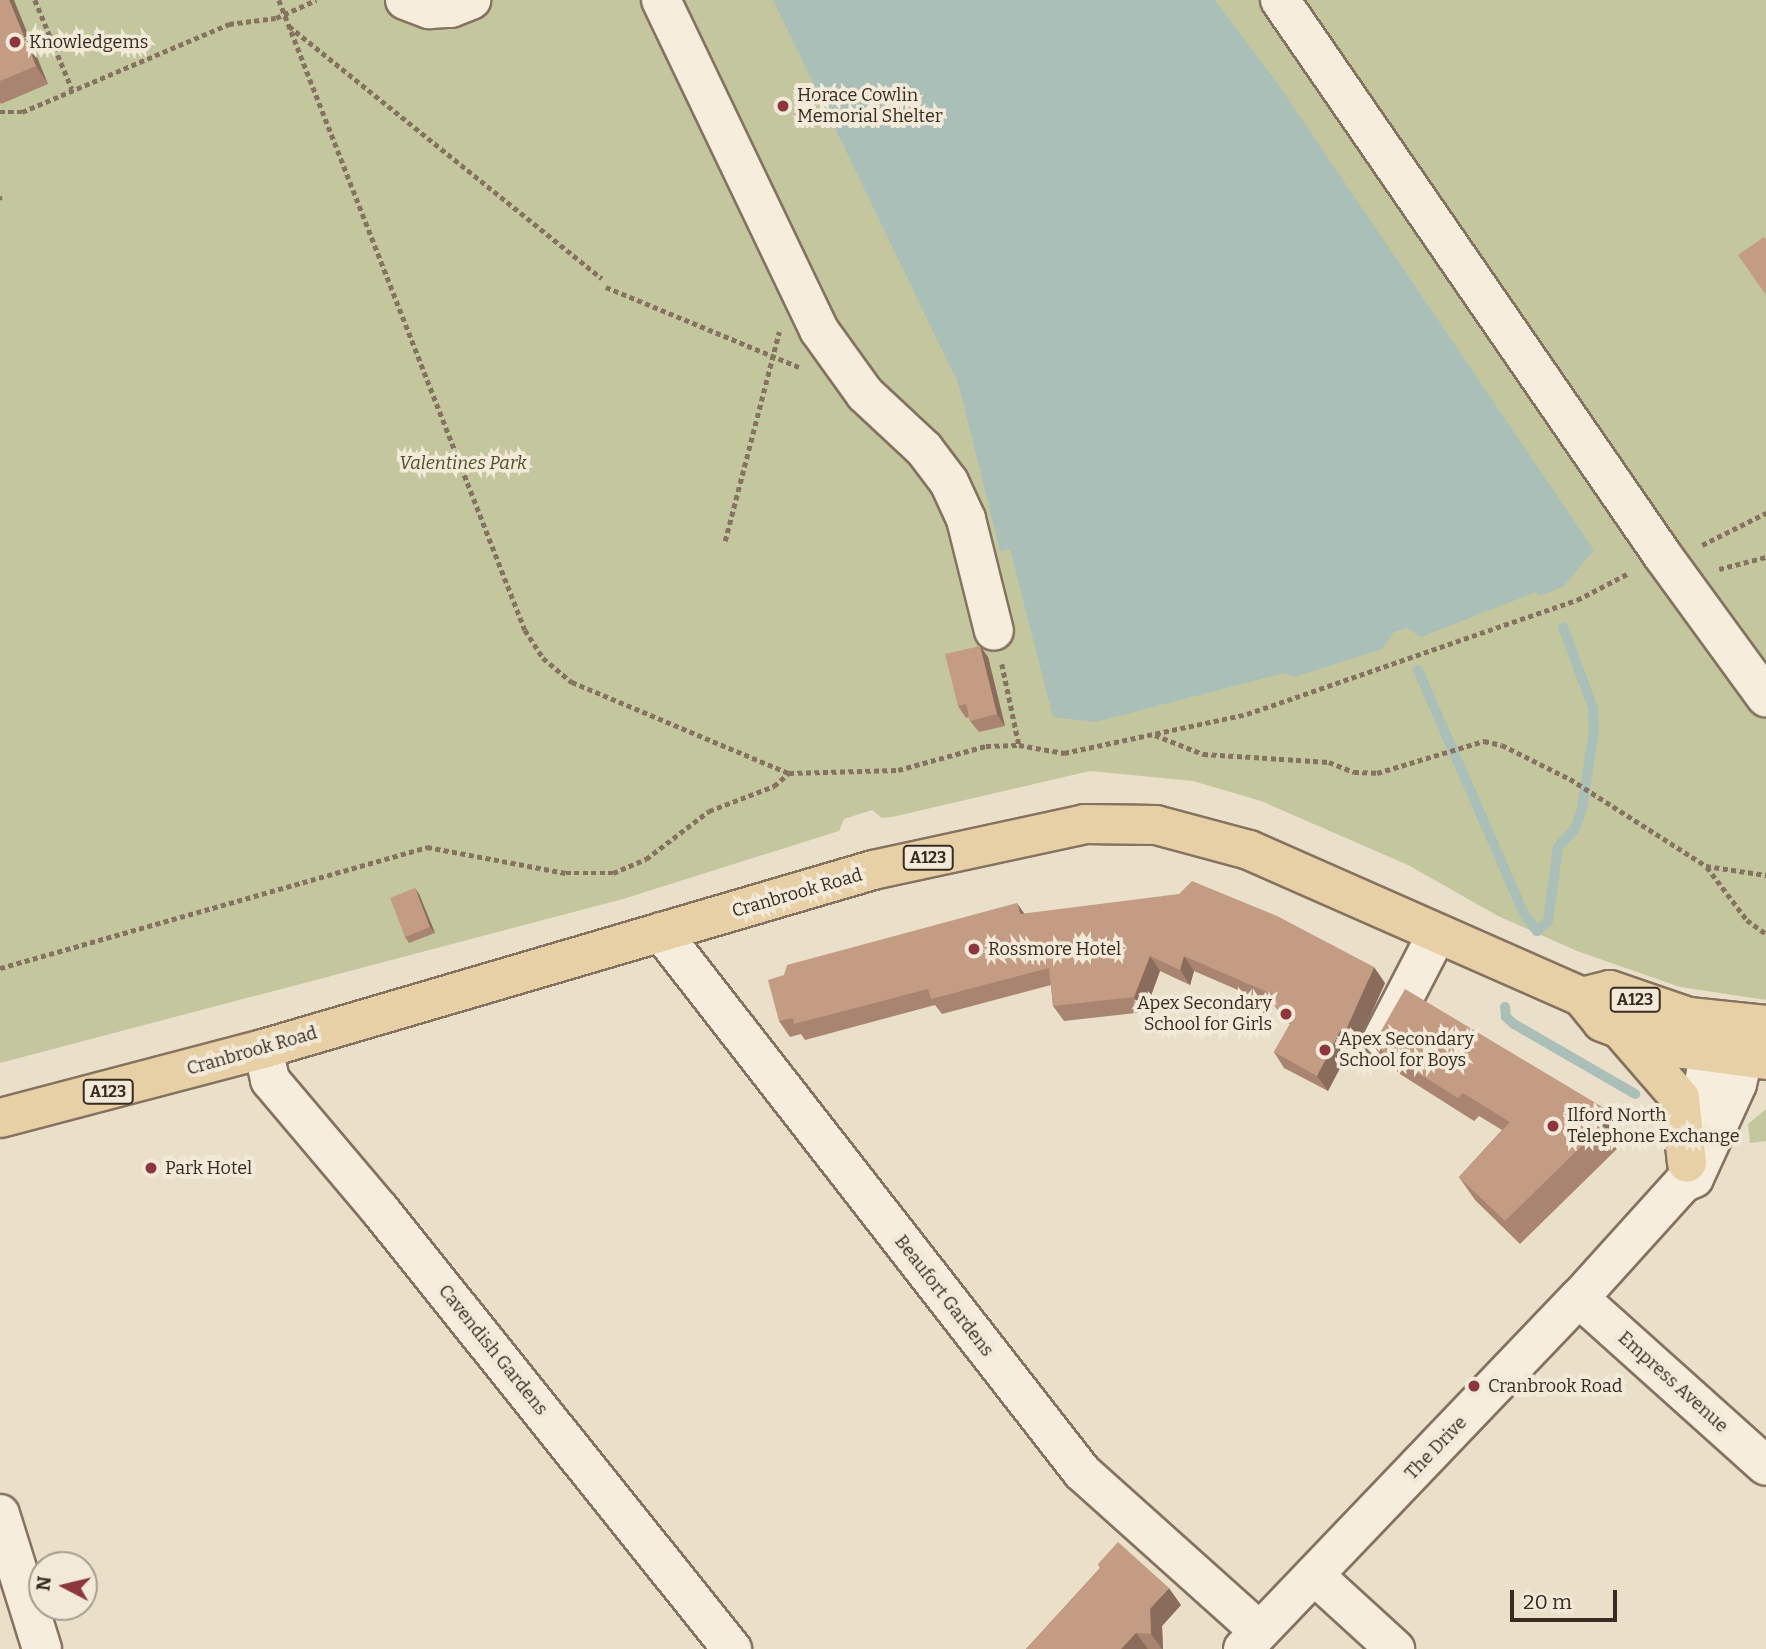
<!DOCTYPE html>
<style>
body{margin:0}
#map{position:relative;width:1766px;height:1649px;overflow:hidden;background:#eadfc9;font-family:Bitter,serif}
div>[style]{position:absolute}
.green>*{inset:0;background:#c4c79e}
.water>*{inset:0;background:#aabfb8}
.stream>*{height:10px;margin:-5px;padding:0 5px;transform-origin:5px;border-radius:5px;background:#aabfb8}
.path>*{height:4.5px;margin-top:-2.25px;transform-origin:0;background:repeating-linear-gradient(90deg,#857260 0 5px,transparent 0 8.5px)}
.roads{filter:drop-shadow(2px 0 #857260) drop-shadow(-2px 0 #857260) drop-shadow(0 2px #857260) drop-shadow(0 -2px #857260)}
.minor>*{height:38px;margin:-19px;padding:0 19px;transform-origin:19px;border-radius:19px;background:#f6eddc}
.major>*{height:38px;margin:-19px;padding:0 19px;transform-origin:19px;border-radius:19px;background:#e8d0a6}
.wall>*{inset:0;background:#a98571}
.shaded-wall>*{inset:0;background:#896c5c}
.building>*{inset:0;background:#c49b83}
.dots>*{width:19px;height:19px;translate:-50% -50%;box-sizing:border-box;border:4px solid #f2e9d8;border-radius:50%}
span{translate:-50% -50%;white-space:nowrap;text-align:center;line-height:1.15;-webkit-text-stroke:7px #f2e9d8;paint-order:stroke}
.shield-label span{padding:2px 5px;background:#f2e9d8;border:2px solid;border-radius:5px;-webkit-text-stroke-width:0}
.shield-label{font-size:16px;color:#372b22;font-weight:700}
.poi-label{font-size:18px;color:#372b22}
.left{translate:0 -50%;text-align:left}
.right{translate:-100% -50%;text-align:right}
.park-label{font-size:18px;color:#49512a;font-style:italic}
.street-label{font-size:18px;color:#372b22}
.north{position:absolute;left:28px;top:1551px;width:70px;height:70px;box-sizing:border-box;background:#f2e9d8;border:2px solid #a79d8f;border-radius:50%;rotate:277deg;font-size:19px;font-weight:700;line-height:28px;text-align:center;color:#372b22}
.north::after{content:'';display:block;margin:auto;width:24px;height:32px;background:#8d363b;clip-path:polygon(50% 0,100% 100%,50% 72%,0 100%)}
.scale{position:absolute;left:1510px;top:1590px;width:107px;height:32px;box-sizing:border-box;border:4px solid #372b22;border-top:0;padding-left:9px;font-size:21px;line-height:24px;white-space:nowrap;color:#372b22;-webkit-text-stroke:5px #f2e9d8;paint-order:stroke}
</style>
<div id="map">
<div class="green">
<div style="clip-path:polygon(0 0,1766px 0,1766px 1000px,1680px 987px,1577px 951px,1498px 916px,1408px 865px,1261px 801px,1193px 781px,1090px 771px,892px 817px,882px 818px,872px 810px,844px 819px,839px 831px,623px 899px,0 1063px)"></div>
<div style="clip-path:polygon(1766px 1109px,1766px 1141px,1750px 1143px,1748px 1124px)"></div>
</div>
<div class="water">
<div style="clip-path:polygon(773px 0,1215px 0,1278px 84px,1594px 550px,1563px 587px,1539px 596px,1536px 592px,1421px 637px,1407px 628px,1394px 632px,1382px 649px,1294px 677px,1285px 673px,1095px 722px,1053px 717px,1010px 549px,1000px 551px,958px 383px)"></div>
</div>
<div class="stream">
<div style="left:1418px;top:670px;width:266px;rotate:66.5deg"></div>
<div style="left:1524px;top:914px;width:21px;rotate:53deg"></div>
<div style="left:1537px;top:931px;width:15px;rotate:-42deg"></div>
<div style="left:1548px;top:921px;width:75px;rotate:-82.3deg"></div>
<div style="left:1558px;top:847px;width:25px;rotate:-47deg"></div>
<div style="left:1575px;top:829px;width:21px;rotate:-71deg"></div>
<div style="left:1582px;top:809px;width:80px;rotate:-81.4deg"></div>
<div style="left:1594px;top:730px;width:22px;rotate:-93deg"></div>
<div style="left:1593px;top:708px;width:86px;rotate:-110.3deg"></div>
<div style="left:1505px;top:1007px;width:10px;rotate:84deg"></div>
<div style="left:1506px;top:1017px;width:11px;rotate:41deg"></div>
<div style="left:1514px;top:1024px;width:140px;rotate:30deg"></div>
</div>
<div class="path">
<div style="left:35px;top:0;width:96px;rotate:67.4deg"></div>
<div style="left:279px;top:0;width:676px;rotate:68.67deg"></div>
<div style="left:525px;top:630px;width:33px;rotate:57deg"></div>
<div style="left:543px;top:658px;width:38px;rotate:40deg"></div>
<div style="left:572px;top:682px;width:235px;rotate:22.8deg"></div>
<div style="left:789px;top:773px;width:109px;rotate:-1.6deg"></div>
<div style="left:898px;top:770px;width:91px;rotate:-15.3deg"></div>
<div style="left:986px;top:746px;width:33px;rotate:-2deg"></div>
<div style="left:1019px;top:745px;width:46px;rotate:10.1deg"></div>
<div style="left:1064px;top:753px;width:187px;rotate:-12deg"></div>
<div style="left:1247px;top:714px;width:349px;rotate:-19.1deg"></div>
<div style="left:1577px;top:600px;width:59px;rotate:-27.4deg"></div>
<div style="left:289px;top:26px;width:402px;rotate:38.9deg"></div>
<div style="left:0;top:112px;width:22px"></div>
<div style="left:22px;top:112px;width:225px;rotate:-23deg"></div>
<div style="left:229px;top:24px;width:47px;rotate:-7.3deg"></div>
<div style="left:276px;top:18px;width:44px;rotate:-24.2deg"></div>
<div style="left:0;top:196px;width:4px;rotate:90deg"></div>
<div style="left:606px;top:287px;width:209px;rotate:22.5deg"></div>
<div style="left:725px;top:541px;width:216px;rotate:-75.5deg"></div>
<div style="left:1702px;top:545px;width:72px;rotate:-26.6deg"></div>
<div style="left:1719px;top:569px;width:49px;rotate:-14.3deg"></div>
<div style="left:1002px;top:664px;width:83px;rotate:78.1deg"></div>
<div style="left:1155px;top:735px;width:52px;rotate:21.6deg"></div>
<div style="left:1203px;top:754px;width:126px;rotate:3.6deg"></div>
<div style="left:1329px;top:762px;width:27px;rotate:22deg"></div>
<div style="left:1354px;top:772px;width:23px;rotate:2deg"></div>
<div style="left:1377px;top:773px;width:112px;rotate:-16.7deg"></div>
<div style="left:1484px;top:741px;width:18px;rotate:13deg"></div>
<div style="left:1502px;top:745px;width:76px;rotate:26.6deg"></div>
<div style="left:1570px;top:779px;width:161px;rotate:32.6deg"></div>
<div style="left:1706px;top:866px;width:61px;rotate:8.5deg"></div>
<div style="left:1707px;top:867px;width:66px;rotate:53deg"></div>
<div style="left:1747px;top:920px;width:24px;rotate:36deg"></div>
<div style="left:0;top:968px;width:444px;rotate:-15.8deg"></div>
<div style="left:427px;top:847px;width:141px;rotate:10.6deg"></div>
<div style="left:566px;top:873px;width:47px"></div>
<div style="left:613px;top:873px;width:36px;rotate:-23deg"></div>
<div style="left:646px;top:859px;width:79px;rotate:-37.3deg"></div>
<div style="left:709px;top:811px;width:70px;rotate:-21deg"></div>
<div style="left:774px;top:786px;width:20px;rotate:-41deg"></div>
</div>
<div class="roads">
<div class="minor">
<div style="left:405px;top:0;width:26px;rotate:21deg"></div>
<div style="left:429px;top:9px;width:22px;rotate:-3deg"></div>
<div style="left:451px;top:8px;width:22px;rotate:-22deg"></div>
<div style="left:661px;top:0;width:366px;rotate:64.4deg"></div>
<div style="left:819px;top:330px;width:79px;rotate:54.3deg"></div>
<div style="left:865px;top:394px;width:81px;rotate:43deg"></div>
<div style="left:924px;top:449px;width:41px;rotate:52.9deg"></div>
<div style="left:949px;top:482px;width:41px;rotate:65.3deg"></div>
<div style="left:966px;top:519px;width:115px;rotate:76deg"></div>
<div style="left:1280px;top:0;width:675px;rotate:55.44deg"></div>
<div style="left:1663px;top:556px;width:175px;rotate:53.9deg"></div>
<div style="left:661px;top:932px;width:685px;rotate:52.06deg"></div>
<div style="left:1082px;top:1472px;width:237px;rotate:41.9deg"></div>
<div style="left:1383px;top:1038px;width:117px;rotate:-62.6deg"></div>
<div style="left:263px;top:1049px;width:32px;rotate:77deg"></div>
<div style="left:270px;top:1080px;width:170px;rotate:49.8deg"></div>
<div style="left:380px;top:1210px;width:563px;rotate:51.28deg"></div>
<div style="left:1692px;top:1144px;width:125px;rotate:-79deg"></div>
<div style="left:1579px;top:1298px;width:251px;rotate:41.9deg"></div>
<div style="left:0;top:1514px;width:141px;rotate:72.7deg"></div>
<div style="left:1314px;top:1575px;width:110px;rotate:42.4deg"></div>
<div style="left:1243px;top:1649px;width:486px;rotate:-46.3deg"></div>
<div style="left:1579px;top:1298px;width:155px;rotate:-47.9deg"></div>
<div style="left:1683px;top:1183px;width:12px;rotate:-24deg"></div>
<div style="left:1694px;top:1178px;width:103px;rotate:-65.4deg"></div>
<div style="left:1737px;top:1084px;width:61px;rotate:-76.7deg"></div>
</div>
<div class="major">
<div style="left:1582px;top:997px;width:29px;rotate:-14deg"></div>
<div style="left:1610px;top:990px;width:83px;rotate:18.9deg"></div>
<div style="left:1689px;top:1017px;width:77px;rotate:5.9deg"></div>
<div style="left:1621px;top:1030px;width:90px;rotate:49.1deg"></div>
<div style="left:1680px;top:1098px;width:65px;rotate:83.9deg"></div>
<div style="left:0;top:1118px;width:272px;rotate:-14.7deg"></div>
<div style="left:263px;top:1049px;width:636px;rotate:-16.35deg"></div>
<div style="left:873px;top:870px;width:217px;rotate:-12.2deg"></div>
<div style="left:1085px;top:824px;width:71px;rotate:0.8deg"></div>
<div style="left:1156px;top:825px;width:96px;rotate:15deg"></div>
<div style="left:1249px;top:850px;width:364px;rotate:23.8deg"></div>
<div style="left:1582px;top:997px;width:32px;rotate:51deg"></div>
<div style="left:1602px;top:1022px;width:19px;rotate:21deg"></div>
<div style="left:1620px;top:1029px;width:66px;rotate:17.6deg"></div>
<div style="left:1683px;top:1049px;width:84px;rotate:7.5deg"></div>
</div>
</div>
<div class="wall">
<div style="clip-path:polygon(0 0,48px 84px,1px 104px,0 102px)"></div>
<div style="clip-path:polygon(980px 646px,988px 657px,1005px 726px,979px 732px,970px 721px,969px 717px,966px 718px,958px 706px)"></div>
<div style="clip-path:polygon(419px 894px,435px 933px,409px 943px,405px 937px)"></div>
<div style="clip-path:polygon(1024px 914px,1385px 983px,1356px 1047px,1352px 1045px,1328px 1091px,1284px 1068px,1274px 1052px,1290px 1024px,1286px 1022px,1275px 1006px,1194px 971px,1190px 985px,1160px 971px,1145px 1012px,1064px 1021px,1053px 1006px,1051px 985px,942px 1014px,935px 1005px,805px 1040px,801px 1034px,790px 1037px,779px 1021px)"></div>
<div style="clip-path:polygon(1373px 1045px,1604px 1108px,1620px 1131px,1619px 1147px,1520px 1244px,1475px 1200px,1459px 1177px,1502px 1130px,1479px 1116px,1474px 1121px,1389px 1067px)"></div>
<div style="clip-path:polygon(1098px 1564px,1181px 1605px,1162px 1626px,1163px 1649px,1026px 1649px,1100px 1568px)"></div>
</div>
<div class="shaded-wall">
<div style="clip-path:polygon(9px 0,14px 0,48px 84px,36px 66px)"></div>
<div style="clip-path:polygon(980px 646px,988px 657px,1005px 726px,997px 714px)"></div>
<div style="clip-path:polygon(415px 888px,419px 894px,435px 933px,430px 927px)"></div>
<div style="clip-path:polygon(1017px 903px,1028px 919px,1020px 914px)"></div>
<div style="clip-path:polygon(1150px 956px,1160px 971px,1145px 1012px,1134px 997px)"></div>
<div style="clip-path:polygon(1184px 956px,1194px 971px,1190px 985px,1180px 970px)"></div>
<div style="clip-path:polygon(1374px 967px,1385px 983px,1356px 1047px,1345px 1032px)"></div>
<div style="clip-path:polygon(1341px 1029px,1352px 1045px,1328px 1091px,1317px 1076px)"></div>
<div style="clip-path:polygon(1604px 1108px,1620px 1131px,1619px 1147px,1603px 1125px)"></div>
<div style="clip-path:polygon(1169px 1588px,1181px 1605px,1162px 1626px,1163px 1649px,1162px 1649px,1151px 1634px,1150px 1609px)"></div>
<div style="clip-path:polygon(1136px 1633px,1148px 1649px,1121px 1649px)"></div>
</div>
<div class="building">
<div style="clip-path:polygon(0 0,9px 0,36px 66px,0 81px)"></div>
<div style="clip-path:polygon(1764px 237px,1766px 239px,1766px 295px,1738px 255px)"></div>
<div style="clip-path:polygon(980px 646px,997px 714px,970px 721px,966px 704px,958px 706px,945px 654px)"></div>
<div style="clip-path:polygon(1192px 881px,1277px 916px,1374px 967px,1345px 1032px,1341px 1029px,1317px 1076px,1274px 1052px,1294px 1017px,1275px 1007px,1274px 995px,1184px 956px,1180px 970px,1150px 956px,1134px 997px,1053px 1006px,1049px 968px,931px 999px,928px 989px,794px 1024px,793px 1018px,779px 1021px,768px 980px,784px 975px,787px 965px,1017px 903px,1020px 914px,1179px 894px)"></div>
<div style="clip-path:polygon(415px 888px,430px 927px,405px 937px,390px 898px)"></div>
<div style="clip-path:polygon(1405px 989px,1604px 1108px,1603px 1125px,1505px 1221px,1459px 1177px,1510px 1122px,1463px 1093px,1458px 1098px,1373px 1045px)"></div>
<div style="clip-path:polygon(1118px 1542px,1169px 1588px,1150px 1609px,1151px 1634px,1136px 1633px,1121px 1649px,1026px 1649px,1101px 1567px,1098px 1564px)"></div>
</div>
<div class="dots">
<div style="left:15px;top:42px;background:#8d363b"></div>
<div style="left:783px;top:106px;background:#8d363b"></div>
<div style="left:974px;top:949px;background:#8d363b"></div>
<div style="left:1286px;top:1014px;background:#8d363b"></div>
<div style="left:1325px;top:1050px;background:#8d363b"></div>
<div style="left:1553px;top:1126px;background:#8d363b"></div>
<div style="left:151px;top:1168px;background:#8d363b"></div>
<div style="left:1474px;top:1386px;background:#8d363b"></div>
</div>
<div class="shield-label">
<span style="left:928px;top:858px">A123</span>
<span style="left:1635px;top:1000px">A123</span>
<span style="left:108px;top:1092px">A123</span>
</div>
<div class="poi-label">
<span class="left" style="left:29px;top:42px">Knowledgems</span>
<span class="left" style="left:797px;top:106px">Horace Cowlin<br>Memorial Shelter</span>
<span class="left" style="left:988px;top:949px">Rossmore Hotel</span>
<span class="right" style="left:1272px;top:1014px">Apex Secondary<br>School for Girls</span>
<span class="left" style="left:1339px;top:1050px">Apex Secondary<br>School for Boys</span>
<span class="left" style="left:1567px;top:1126px">Ilford North<br>Telephone Exchange</span>
<span class="left" style="left:165px;top:1168px">Park Hotel</span>
<span class="left" style="left:1488px;top:1386px">Cranbrook Road</span>
</div>
<div class="park-label">
<span style="left:463px;top:463px">Valentines Park</span>
</div>
<div class="street-label">
<span style="left:797px;top:893px;rotate:-16deg">Cranbrook Road</span>
<span style="left:252px;top:1051px;rotate:-16deg">Cranbrook Road</span>
<span style="left:944px;top:1296px;rotate:52deg">Beaufort Gardens</span>
<span style="left:493px;top:1350px;rotate:51deg">Cavendish Gardens</span>
<span style="left:1673px;top:1382px;rotate:42deg">Empress Avenue</span>
<span style="left:1436px;top:1448px;rotate:-46deg">The Drive</span>
</div>
<div class="north">N</div>
<div class="scale">20 m</div>
</div>
